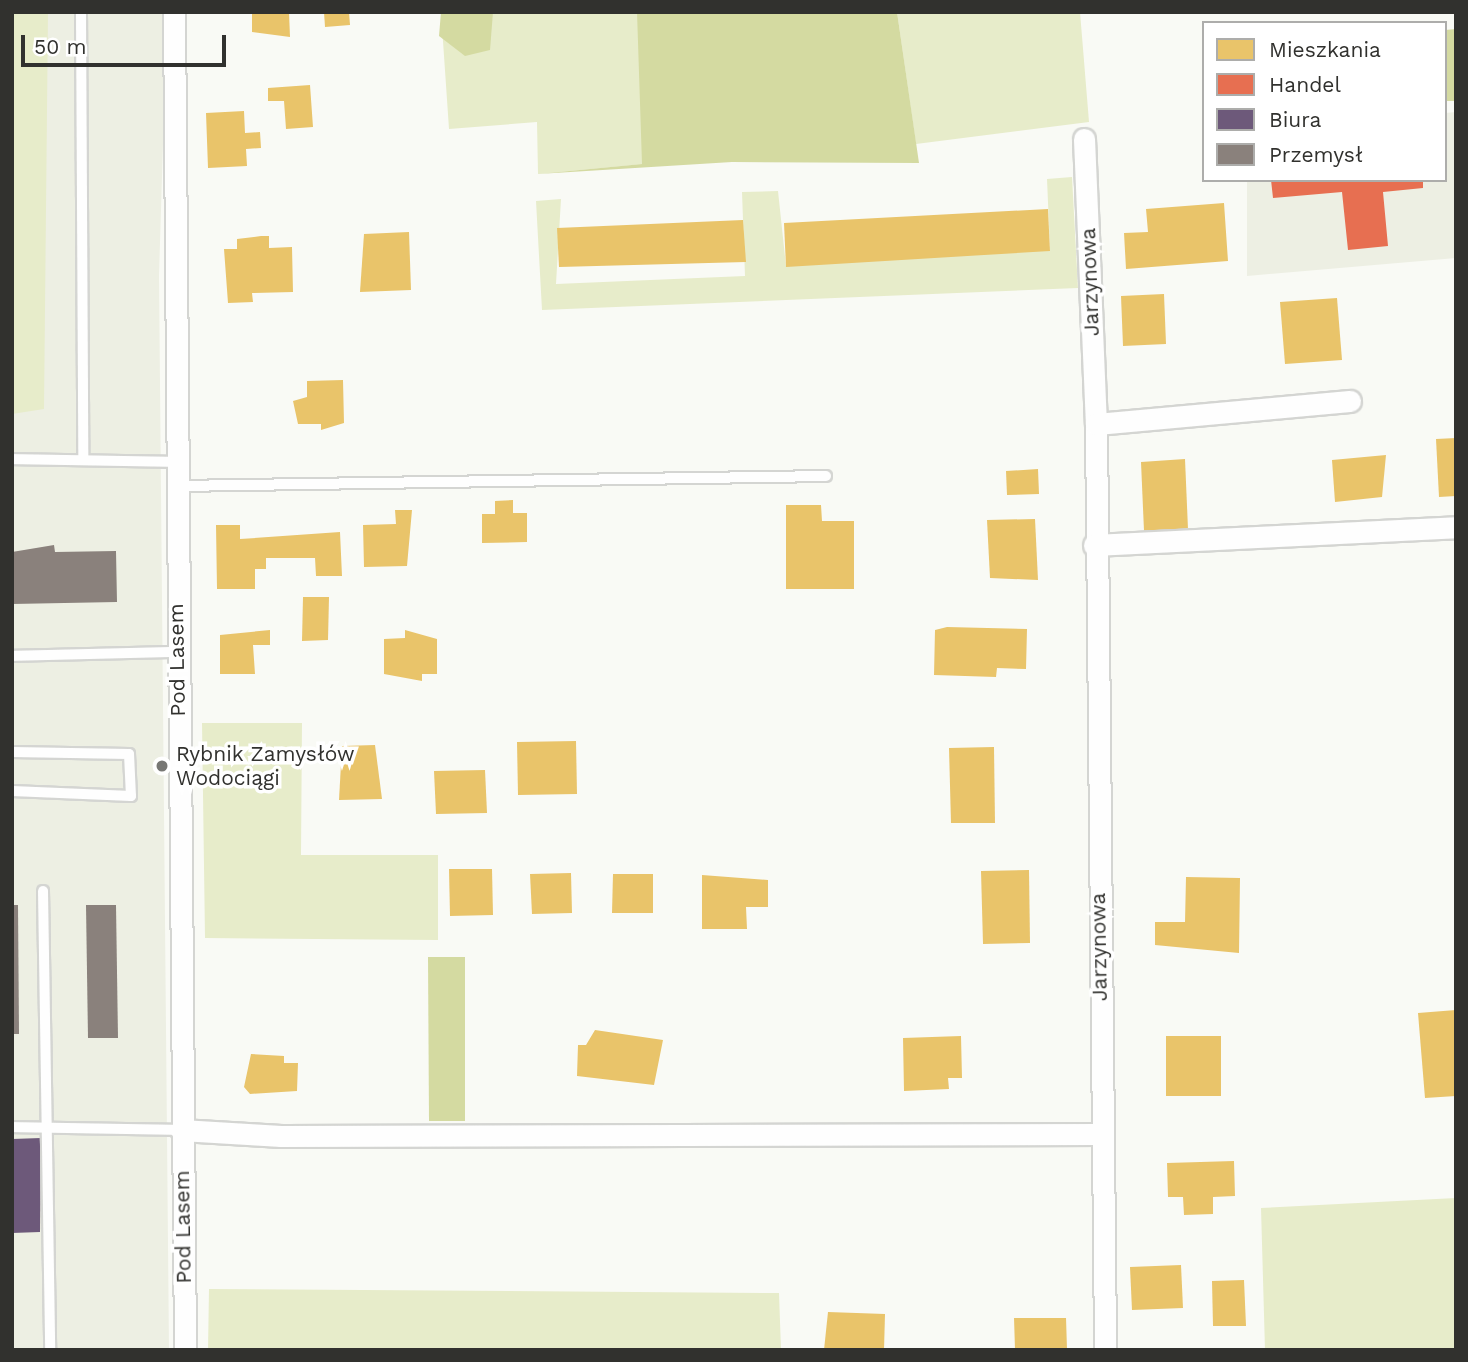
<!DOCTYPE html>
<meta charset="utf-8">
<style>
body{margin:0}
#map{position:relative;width:1468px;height:1362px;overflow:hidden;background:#f9faf5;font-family:"Work Sans",sans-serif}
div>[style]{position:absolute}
.built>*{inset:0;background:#edefe3}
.green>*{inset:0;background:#e7ecca}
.forest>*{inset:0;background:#d4daa1}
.homes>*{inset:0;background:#e9c46a}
.shops>*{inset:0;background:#e76f51}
.offices>*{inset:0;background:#6d597a}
.industry>*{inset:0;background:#8a817c}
.roads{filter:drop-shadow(2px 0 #d4d5d2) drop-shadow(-2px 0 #d4d5d2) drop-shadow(0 2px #d4d5d2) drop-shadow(0 -2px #d4d5d2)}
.service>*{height:10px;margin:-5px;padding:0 5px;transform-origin:5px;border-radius:5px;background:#fefefe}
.minor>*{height:21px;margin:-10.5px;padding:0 10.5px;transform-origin:10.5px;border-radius:10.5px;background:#fefefe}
.dots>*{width:19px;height:19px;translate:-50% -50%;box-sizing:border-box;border:4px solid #fff;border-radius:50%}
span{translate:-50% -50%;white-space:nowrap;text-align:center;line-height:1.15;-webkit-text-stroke:7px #fff;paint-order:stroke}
.street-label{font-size:21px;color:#31312e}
.poi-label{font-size:21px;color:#31312e}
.left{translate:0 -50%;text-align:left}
.frame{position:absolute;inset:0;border:14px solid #31312e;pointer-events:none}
.legend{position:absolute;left:1202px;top:21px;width:245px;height:161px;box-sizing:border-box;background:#fff;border:2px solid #adadab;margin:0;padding:9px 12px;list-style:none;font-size:21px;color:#31312e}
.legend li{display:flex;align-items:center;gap:14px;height:35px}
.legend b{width:35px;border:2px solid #adadab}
.scale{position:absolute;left:21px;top:35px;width:205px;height:32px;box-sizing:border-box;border:4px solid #31312e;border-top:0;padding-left:9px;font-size:21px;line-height:24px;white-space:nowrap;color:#31312e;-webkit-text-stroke:5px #fff;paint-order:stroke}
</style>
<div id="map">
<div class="built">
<div style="clip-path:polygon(12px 12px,167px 12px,159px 276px,169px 1350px,12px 1350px)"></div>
<div style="clip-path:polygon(1456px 112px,1456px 258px,1247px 276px,1247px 180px,1445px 180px,1445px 113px)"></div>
</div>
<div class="green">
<div style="clip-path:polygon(12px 12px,48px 12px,44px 409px,12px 414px)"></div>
<div style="clip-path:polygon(441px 12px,640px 12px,643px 164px,538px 174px,537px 122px,449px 129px)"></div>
<div style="clip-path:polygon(897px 12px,1080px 12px,1089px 122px,916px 144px)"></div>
<div style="clip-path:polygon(1072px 177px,1078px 288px,542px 310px,536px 201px,561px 199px,556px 284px,745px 276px,742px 192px,778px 191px,786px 266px,1050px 250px,1047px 179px)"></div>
<div style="clip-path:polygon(202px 723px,302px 723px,301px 855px,438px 855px,438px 940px,205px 938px)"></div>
<div style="clip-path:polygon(1456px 1198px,1456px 1350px,1265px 1350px,1261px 1208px)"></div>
<div style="clip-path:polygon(209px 1289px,779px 1293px,781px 1350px,208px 1350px)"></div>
</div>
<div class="forest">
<div style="clip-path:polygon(441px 12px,493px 12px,490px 50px,465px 56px,439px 36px)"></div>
<div style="clip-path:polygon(637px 12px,897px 12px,919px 163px,732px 162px,538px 174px,642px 164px)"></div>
<div style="clip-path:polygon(1456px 29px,1456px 101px,1445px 101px,1445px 30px)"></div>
<div style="clip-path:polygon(428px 957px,465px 957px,465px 1121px,429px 1121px)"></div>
</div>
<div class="homes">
<div style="clip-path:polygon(252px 12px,289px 12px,290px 37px,252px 32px)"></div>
<div style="clip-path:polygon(324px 12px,349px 12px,350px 25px,325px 27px)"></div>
<div style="clip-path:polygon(310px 85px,313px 127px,286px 129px,284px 101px,268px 101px,268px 88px)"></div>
<div style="clip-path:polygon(244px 111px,245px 133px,260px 132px,261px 148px,246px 149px,247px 166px,208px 168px,206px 113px)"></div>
<div style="clip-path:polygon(1224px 203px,1228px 261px,1126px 269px,1124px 233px,1148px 232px,1146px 209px)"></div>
<div style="clip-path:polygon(1048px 209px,1050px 251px,786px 267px,784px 223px)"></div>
<div style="clip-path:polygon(743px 220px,746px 262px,559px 267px,557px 228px)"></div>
<div style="clip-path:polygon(409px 232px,411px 290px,360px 292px,364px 234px)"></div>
<div style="clip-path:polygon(261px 236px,269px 236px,269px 248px,292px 247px,293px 292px,252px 293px,253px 302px,228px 303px,224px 249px,237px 249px,237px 239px)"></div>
<div style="clip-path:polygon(1164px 294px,1166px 344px,1123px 346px,1121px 296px)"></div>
<div style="clip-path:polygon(1337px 298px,1342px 360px,1285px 364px,1280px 302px)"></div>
<div style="clip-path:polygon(343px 380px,344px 423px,321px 430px,321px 424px,298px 424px,293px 401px,307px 397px,307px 381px)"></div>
<div style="clip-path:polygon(1456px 438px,1456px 496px,1439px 497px,1436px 439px)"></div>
<div style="clip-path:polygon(1386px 455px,1382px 497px,1335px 502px,1332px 460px)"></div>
<div style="clip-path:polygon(1185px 459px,1188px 529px,1144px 531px,1141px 462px)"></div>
<div style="clip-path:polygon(1038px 469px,1039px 494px,1007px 495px,1006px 471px)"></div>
<div style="clip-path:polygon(513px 500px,513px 513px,527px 513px,527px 542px,482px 543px,482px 514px,495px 514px,495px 501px)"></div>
<div style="clip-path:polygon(786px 505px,821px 505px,822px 521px,854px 521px,854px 589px,786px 589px)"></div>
<div style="clip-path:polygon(395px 510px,412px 510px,407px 566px,364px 567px,363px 525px,396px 524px)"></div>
<div style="clip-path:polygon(1035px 519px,1038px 580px,990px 578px,987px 520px)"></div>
<div style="clip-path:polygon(216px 525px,240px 525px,240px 539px,340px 532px,342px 576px,316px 576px,315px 558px,266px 558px,266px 569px,255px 569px,255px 589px,217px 589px)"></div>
<div style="clip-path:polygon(303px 597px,329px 597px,328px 640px,302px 641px)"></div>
<div style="clip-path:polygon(947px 627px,1027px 629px,1026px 669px,997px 668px,996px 677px,934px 675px,935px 630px)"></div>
<div style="clip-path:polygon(270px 630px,270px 645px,253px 645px,255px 674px,220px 674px,220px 635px)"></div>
<div style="clip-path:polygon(405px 630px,437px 639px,437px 674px,422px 674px,422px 681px,384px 674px,384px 639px,405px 638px)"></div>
<div style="clip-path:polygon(576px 741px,577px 794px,518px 795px,517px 742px)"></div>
<div style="clip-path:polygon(375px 745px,382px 799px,339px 800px,342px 746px)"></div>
<div style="clip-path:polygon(994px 747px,995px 823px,951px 823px,949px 748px)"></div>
<div style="clip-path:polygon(485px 770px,487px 813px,436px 814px,434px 771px)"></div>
<div style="clip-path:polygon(449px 869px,492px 869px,493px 915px,450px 916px)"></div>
<div style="clip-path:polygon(1029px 870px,1030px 943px,983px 944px,981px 871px)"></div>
<div style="clip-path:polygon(571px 873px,572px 913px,532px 914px,530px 874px)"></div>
<div style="clip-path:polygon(613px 874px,653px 874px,653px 913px,612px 913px)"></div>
<div style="clip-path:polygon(702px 875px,768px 880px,768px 907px,746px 907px,747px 929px,702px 929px)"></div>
<div style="clip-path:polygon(1186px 877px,1240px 878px,1239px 953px,1155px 945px,1155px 922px,1185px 922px)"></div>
<div style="clip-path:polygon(1456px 1010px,1456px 1096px,1425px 1098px,1418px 1013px)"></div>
<div style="clip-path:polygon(595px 1030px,663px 1040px,654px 1085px,577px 1076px,578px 1045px,586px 1045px)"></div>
<div style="clip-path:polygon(961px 1036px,962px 1078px,948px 1078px,949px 1089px,904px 1091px,903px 1038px)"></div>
<div style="clip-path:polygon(1166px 1036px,1221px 1036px,1221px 1096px,1166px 1096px)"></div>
<div style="clip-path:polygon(251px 1054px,284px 1056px,284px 1063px,298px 1063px,297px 1091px,250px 1094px,244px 1087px)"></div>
<div style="clip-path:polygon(1234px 1161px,1235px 1196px,1213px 1197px,1213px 1214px,1184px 1215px,1183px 1197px,1168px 1197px,1167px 1163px)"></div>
<div style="clip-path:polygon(1181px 1265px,1183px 1308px,1132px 1310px,1130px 1267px)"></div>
<div style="clip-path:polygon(1244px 1280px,1246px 1326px,1213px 1326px,1212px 1281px)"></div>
<div style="clip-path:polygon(828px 1312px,885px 1314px,884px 1350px,824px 1350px)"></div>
<div style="clip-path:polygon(1014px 1318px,1066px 1318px,1067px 1350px,1015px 1350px)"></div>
</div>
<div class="shops">
<div style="clip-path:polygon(1271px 180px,1423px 180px,1423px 188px,1383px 192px,1388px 246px,1348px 250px,1342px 192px,1273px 198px)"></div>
</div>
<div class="offices">
<div style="clip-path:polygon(41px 1138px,40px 1232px,12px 1233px,12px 1139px)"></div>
</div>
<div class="industry">
<div style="clip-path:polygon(54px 545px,55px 552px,116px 551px,117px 602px,12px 604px,12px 552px)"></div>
<div style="clip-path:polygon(12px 905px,18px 905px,19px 1034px,12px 1034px)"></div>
<div style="clip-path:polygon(86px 905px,116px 905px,118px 1038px,88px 1038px)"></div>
</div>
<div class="roads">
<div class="service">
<div style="left:81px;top:12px;width:444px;rotate:89.7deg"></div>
<div style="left:12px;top:459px;width:165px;rotate:1deg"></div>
<div style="left:177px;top:486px;width:649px;rotate:-0.88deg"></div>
<div style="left:12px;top:656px;width:164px;rotate:-1.4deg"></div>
<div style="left:12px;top:752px;width:117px;rotate:1deg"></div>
<div style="left:129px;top:754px;width:42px;rotate:87.3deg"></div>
<div style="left:131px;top:796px;width:119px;rotate:-177.6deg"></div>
<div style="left:43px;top:891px;width:459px;rotate:89.1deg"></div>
<div style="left:12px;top:1127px;width:169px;rotate:1deg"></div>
</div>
<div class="minor">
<div style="left:174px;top:12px;width:1338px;rotate:89.53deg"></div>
<div style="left:1084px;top:139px;width:285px;rotate:87.6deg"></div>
<div style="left:1096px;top:424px;width:926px;rotate:89.44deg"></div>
<div style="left:1096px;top:424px;width:255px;rotate:-5.2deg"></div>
<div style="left:1094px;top:545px;width:362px;rotate:-2.8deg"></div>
<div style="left:181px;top:1130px;width:100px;rotate:3.4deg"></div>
<div style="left:281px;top:1136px;width:821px;rotate:-0.14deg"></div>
</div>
</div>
<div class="dots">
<div style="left:162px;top:766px;background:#777774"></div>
</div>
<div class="street-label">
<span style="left:1090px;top:282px;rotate:-92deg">Jarzynowa</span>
<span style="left:177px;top:660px;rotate:-91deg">Pod Lasem</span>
<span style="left:1099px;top:947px;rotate:-91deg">Jarzynowa</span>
<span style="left:183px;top:1227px;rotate:-91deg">Pod Lasem</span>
</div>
<div class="poi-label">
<span class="left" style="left:176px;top:766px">Rybnik Zamysłów<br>Wodociągi</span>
</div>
<div class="frame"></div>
<ul class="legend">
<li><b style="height:19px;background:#e9c46a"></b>Mieszkania</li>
<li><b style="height:19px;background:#e76f51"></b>Handel</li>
<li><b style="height:19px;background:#6d597a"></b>Biura</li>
<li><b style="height:19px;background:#8a817c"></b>Przemysł</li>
</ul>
<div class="scale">50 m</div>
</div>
